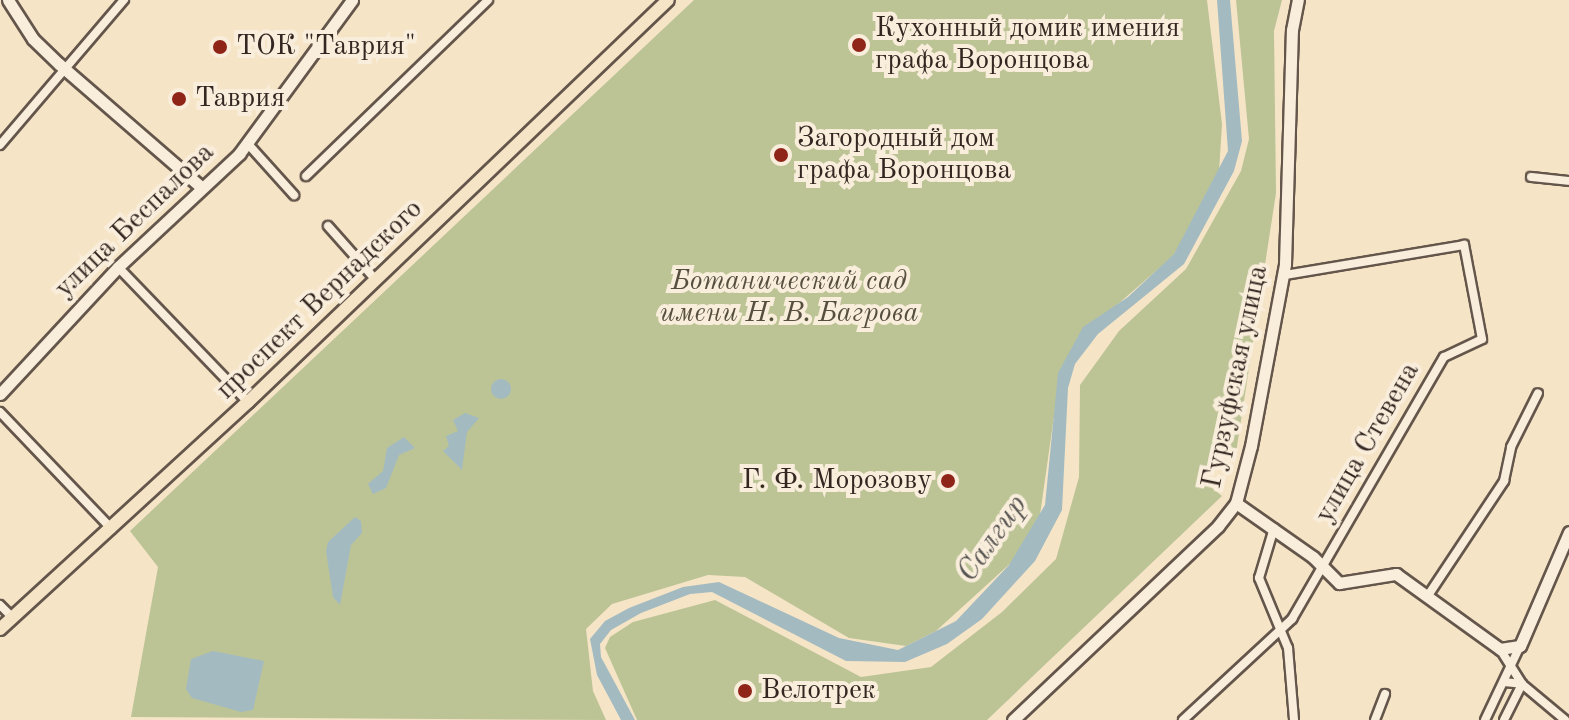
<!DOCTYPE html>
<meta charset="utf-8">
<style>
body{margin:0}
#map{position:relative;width:1569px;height:720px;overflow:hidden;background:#f6e4c7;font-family:"Old Standard TT",serif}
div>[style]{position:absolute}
.green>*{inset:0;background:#bcc496}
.water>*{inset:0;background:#a3bbc0}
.round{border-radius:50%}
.roads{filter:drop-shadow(2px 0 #64564b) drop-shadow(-2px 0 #64564b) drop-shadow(0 2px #64564b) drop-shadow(0 -2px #64564b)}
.street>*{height:8px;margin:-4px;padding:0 4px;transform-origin:4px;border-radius:4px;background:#f9eddb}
.secondary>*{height:11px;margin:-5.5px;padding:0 5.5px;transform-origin:5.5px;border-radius:5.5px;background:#f9eddb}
.primary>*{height:12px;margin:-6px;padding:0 6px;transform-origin:6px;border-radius:6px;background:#f6e4c7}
.dots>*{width:22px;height:22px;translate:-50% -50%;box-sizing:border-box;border:4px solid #f9eddb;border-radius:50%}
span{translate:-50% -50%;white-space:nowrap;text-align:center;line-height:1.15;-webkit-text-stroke:8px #f9eddb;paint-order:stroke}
.poi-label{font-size:28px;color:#342722}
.left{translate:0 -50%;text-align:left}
.right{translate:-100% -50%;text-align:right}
.street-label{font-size:28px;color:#342722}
.park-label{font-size:28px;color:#564e3f;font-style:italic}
.water-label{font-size:30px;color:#555351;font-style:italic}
</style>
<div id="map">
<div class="green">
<div style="clip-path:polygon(694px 0,1207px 0,1222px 124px,1219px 172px,1196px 224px,1172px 257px,1118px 304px,1060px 374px,1040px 515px,1013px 561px,936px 631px,906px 646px,849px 638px,745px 577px,708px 575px,612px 604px,586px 629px,593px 691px,606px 720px,131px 717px,158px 567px,130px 531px)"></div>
<div style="clip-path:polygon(1236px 0,1282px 0,1274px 31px,1276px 193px,1236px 453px,1221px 451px,1201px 479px,1222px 496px,987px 720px,637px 720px,605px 648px,610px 637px,633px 622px,715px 600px,861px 677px,931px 667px,1002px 612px,1056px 559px,1079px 477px,1080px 385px,1119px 331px,1186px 269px,1241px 171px,1249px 139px)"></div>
</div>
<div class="water">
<div style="clip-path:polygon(1217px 0,1230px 0,1242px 141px,1234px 171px,1184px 264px,1098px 334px,1075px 364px,1068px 388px,1062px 510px,1035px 561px,982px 619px,947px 644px,905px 662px,846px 661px,712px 592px,690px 594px,641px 613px,611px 630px,600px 644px,601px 657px,635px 720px,621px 720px,597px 675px,590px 639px,605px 621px,629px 608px,683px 587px,719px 582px,839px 638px,898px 650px,956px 621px,1009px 565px,1045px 505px,1058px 373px,1083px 327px,1128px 297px,1174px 254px,1228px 151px)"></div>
<div class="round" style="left:491px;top:379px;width:20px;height:20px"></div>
<div style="clip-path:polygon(465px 413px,479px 418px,467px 432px,462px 470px,443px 451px,449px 446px,446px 436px,458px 431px,453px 420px)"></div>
<div style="clip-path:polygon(404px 437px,415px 448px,399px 455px,386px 488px,373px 494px,368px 484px,383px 471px,387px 448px)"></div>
<div style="clip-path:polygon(355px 517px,361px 521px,362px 533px,351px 545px,340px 605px,333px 597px,326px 551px,328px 542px)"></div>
<div style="clip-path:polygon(213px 651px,264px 661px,253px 710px,241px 712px,192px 698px,186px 689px,191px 659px)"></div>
</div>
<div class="roads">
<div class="street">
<div style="left:248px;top:144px;width:69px;rotate:48deg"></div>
<div style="left:0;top:145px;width:191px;rotate:-49.5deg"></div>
<div style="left:306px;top:176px;width:253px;rotate:-44deg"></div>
<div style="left:1531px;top:177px;width:38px;rotate:6deg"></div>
<div style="left:328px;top:226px;width:72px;rotate:48.4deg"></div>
<div style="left:118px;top:267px;width:187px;rotate:46.1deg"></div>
<div style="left:0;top:412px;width:162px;rotate:46.3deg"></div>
<div style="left:1274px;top:528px;width:52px;rotate:106.7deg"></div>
<div style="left:1259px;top:578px;width:76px;rotate:67.5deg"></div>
<div style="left:1288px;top:648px;width:72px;rotate:85.2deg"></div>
<div style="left:1429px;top:594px;width:136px;rotate:-56.4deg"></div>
<div style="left:1504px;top:481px;width:35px;rotate:-78deg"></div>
<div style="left:1511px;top:447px;width:60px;rotate:-63.4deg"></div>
<div style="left:0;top:605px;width:18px;rotate:45deg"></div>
<div style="left:1500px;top:649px;width:41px;rotate:57.8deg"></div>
<div style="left:1522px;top:684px;width:56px;rotate:39.9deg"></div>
<div style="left:1504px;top:682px;width:18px;rotate:6deg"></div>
<div style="left:1522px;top:684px;width:40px;rotate:116.6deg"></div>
<div style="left:1183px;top:720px;width:149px;rotate:-42.8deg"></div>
<div style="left:1292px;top:619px;width:303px;rotate:-59.9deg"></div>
<div style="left:1444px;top:357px;width:42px;rotate:-25.3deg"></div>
<div style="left:1482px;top:339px;width:96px;rotate:-100.8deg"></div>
<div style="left:1464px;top:245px;width:182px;rotate:170.5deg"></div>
<div style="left:1375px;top:720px;width:28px;rotate:-69deg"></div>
<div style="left:1485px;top:720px;width:82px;rotate:-64.7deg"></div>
</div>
<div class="secondary">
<div style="left:8px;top:0;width:46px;rotate:57.3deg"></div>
<div style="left:33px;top:39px;width:36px;rotate:44deg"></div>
<div style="left:59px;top:64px;width:189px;rotate:40.9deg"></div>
<div style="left:0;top:394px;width:173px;rotate:-47.1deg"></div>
<div style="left:118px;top:267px;width:166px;rotate:-43deg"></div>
<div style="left:239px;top:154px;width:191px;rotate:-53.7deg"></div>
<div style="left:1236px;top:503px;width:94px;rotate:35deg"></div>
<div style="left:1313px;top:557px;width:37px;rotate:45deg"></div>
<div style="left:1339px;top:583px;width:58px;rotate:-9deg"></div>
<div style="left:1396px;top:574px;width:128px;rotate:35.8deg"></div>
<div style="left:1500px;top:649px;width:20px;rotate:-9deg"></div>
<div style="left:1520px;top:646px;width:124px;rotate:-66.7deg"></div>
<div style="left:1013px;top:720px;width:282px;rotate:-43.4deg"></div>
<div style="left:1218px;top:526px;width:29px;rotate:-52deg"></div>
<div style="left:1236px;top:503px;width:59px;rotate:-75.3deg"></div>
<div style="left:1251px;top:446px;width:185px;rotate:-79.4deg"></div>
<div style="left:1285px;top:264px;width:234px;rotate:-88.3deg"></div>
<div style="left:1292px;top:30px;width:31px;rotate:-79deg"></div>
</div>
<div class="primary">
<div style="left:0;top:629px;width:336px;rotate:-42.5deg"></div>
<div style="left:248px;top:402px;width:581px;rotate:-43.75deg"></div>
</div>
</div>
<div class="dots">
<div style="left:859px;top:45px;background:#8f2418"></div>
<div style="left:220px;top:47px;background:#8f2418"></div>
<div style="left:179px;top:99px;background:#8f2418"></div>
<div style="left:781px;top:155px;background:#8f2418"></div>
<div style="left:948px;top:481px;background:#8f2418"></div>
<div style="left:745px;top:691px;background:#8f2418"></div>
</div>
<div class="poi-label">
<span class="left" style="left:875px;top:45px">Кухонный домик имения<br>графа Воронцова</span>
<span class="left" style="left:236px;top:47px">ТОК "Таврия"</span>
<span class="left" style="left:195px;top:99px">Таврия</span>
<span class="left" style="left:797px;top:155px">Загородный дом<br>графа Воронцова</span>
<span class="right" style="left:932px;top:481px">Г. Ф. Морозову</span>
<span class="left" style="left:761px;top:691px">Велотрек</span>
</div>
<div class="street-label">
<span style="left:135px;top:221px;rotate:-44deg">улица Беспалова</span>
<span style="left:320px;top:300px;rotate:-44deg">проспект Вернадского</span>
<span style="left:1236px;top:377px;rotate:-78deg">Гурзуфская улица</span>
<span style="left:1368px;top:443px;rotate:-60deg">улица Стевена</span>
</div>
<div class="park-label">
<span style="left:789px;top:298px">Ботанический сад<br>имени Н. В. Багрова</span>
</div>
<div class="water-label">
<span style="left:993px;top:539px;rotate:-55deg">Салгир</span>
</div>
</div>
